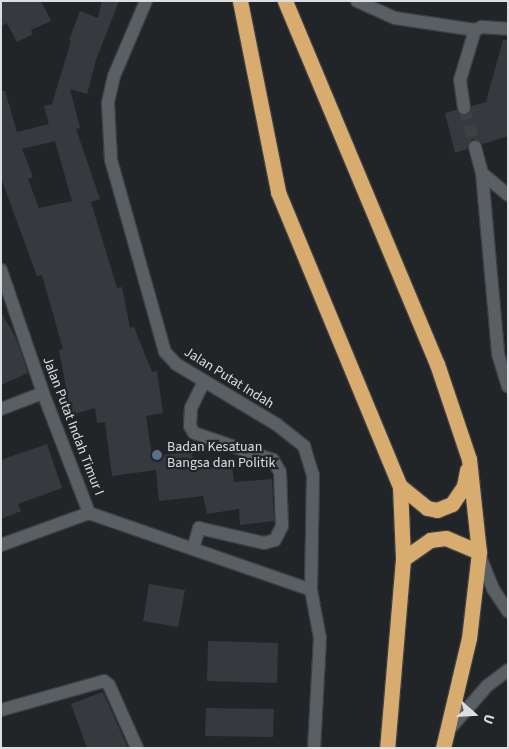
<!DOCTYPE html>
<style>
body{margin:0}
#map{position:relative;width:509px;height:749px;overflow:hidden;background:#212528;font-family:"Source Sans 3",sans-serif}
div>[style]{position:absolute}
.building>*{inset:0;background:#363a3e}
.minor-tunnel>*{height:12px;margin-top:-6px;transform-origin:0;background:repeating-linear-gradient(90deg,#3d4144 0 12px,transparent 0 18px)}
.roads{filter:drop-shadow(1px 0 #3d4043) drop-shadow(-1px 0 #3d4043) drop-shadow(0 1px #3d4043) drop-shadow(0 -1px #3d4043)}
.minor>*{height:12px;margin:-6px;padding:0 6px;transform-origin:6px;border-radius:6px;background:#5a5f63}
.highway>*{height:15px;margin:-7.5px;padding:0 7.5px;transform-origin:7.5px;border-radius:7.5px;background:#d8ab6f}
.dots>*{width:14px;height:14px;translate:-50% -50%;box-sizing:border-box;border:2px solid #212528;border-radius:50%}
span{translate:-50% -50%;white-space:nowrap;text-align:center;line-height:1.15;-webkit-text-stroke:4.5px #212528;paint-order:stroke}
.street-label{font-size:14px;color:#dcdfe1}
.poi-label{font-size:14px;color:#dcdfe1}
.left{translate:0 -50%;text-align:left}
.frame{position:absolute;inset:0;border:2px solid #dcdfe1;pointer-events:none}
.north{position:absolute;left:449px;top:689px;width:50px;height:50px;-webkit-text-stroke:4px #212528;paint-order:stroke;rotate:109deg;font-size:14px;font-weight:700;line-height:20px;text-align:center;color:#dcdfe1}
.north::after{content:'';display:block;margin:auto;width:18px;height:22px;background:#dcdfe1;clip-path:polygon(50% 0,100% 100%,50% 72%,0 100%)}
</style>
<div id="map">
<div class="building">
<div style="clip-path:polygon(1px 1px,41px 1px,51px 21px,31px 30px,33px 34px,17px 42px,7px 23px,1px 26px)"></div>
<div style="clip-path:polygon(evenodd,102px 1px,119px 1px,96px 60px,87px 94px,70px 89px,80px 128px,76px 129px,100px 199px,91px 202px,117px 288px,122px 287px,130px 328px,134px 327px,152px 372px,157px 371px,163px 413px,146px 416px,152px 456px,192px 452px,194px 469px,232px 466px,234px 482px,272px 479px,274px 521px,240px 525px,239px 509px,207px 514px,203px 496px,159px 501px,156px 470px,112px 476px,105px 422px,97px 423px,95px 408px,71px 415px,59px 350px,63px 349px,42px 275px,37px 276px,1px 178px,1px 91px,5px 91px,17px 132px,49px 124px,44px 106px,52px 104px,71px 41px,69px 40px,80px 11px,98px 18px,102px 1px,55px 141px,72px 201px,39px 208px,28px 179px,33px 177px,22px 149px,55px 141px)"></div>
<div style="clip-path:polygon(503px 40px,508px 40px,508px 136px,483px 144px,472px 139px,467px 149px,455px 153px,445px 113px,456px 110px,466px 116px,472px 106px,486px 102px)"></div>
<div style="clip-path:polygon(1px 312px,16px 338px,28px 373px,1px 385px)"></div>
<div style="clip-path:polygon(47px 444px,62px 488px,18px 504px,21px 511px,1px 519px,1px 460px)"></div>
<div style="clip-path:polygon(149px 584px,185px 590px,178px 627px,143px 621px)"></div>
<div style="clip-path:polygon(208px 641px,278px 643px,277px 683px,207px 681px)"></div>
<div style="clip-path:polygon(103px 692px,128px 748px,87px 748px,71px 704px)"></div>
<div style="clip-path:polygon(206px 708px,274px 709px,273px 737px,205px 736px)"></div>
</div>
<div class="minor-tunnel">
<div style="left:464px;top:108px;width:41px;rotate:74.2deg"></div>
</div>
<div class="roads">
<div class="minor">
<div style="left:146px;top:1px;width:82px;rotate:113.1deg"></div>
<div style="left:114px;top:76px;width:28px;rotate:103deg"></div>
<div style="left:108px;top:103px;width:57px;rotate:87deg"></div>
<div style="left:111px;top:160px;width:199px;rotate:74.3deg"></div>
<div style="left:165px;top:352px;width:16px;rotate:47deg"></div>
<div style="left:176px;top:364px;width:117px;rotate:31deg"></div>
<div style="left:276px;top:424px;width:36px;rotate:38deg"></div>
<div style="left:304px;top:446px;width:30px;rotate:73deg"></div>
<div style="left:313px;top:475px;width:115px;rotate:91deg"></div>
<div style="left:311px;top:590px;width:49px;rotate:79.4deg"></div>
<div style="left:320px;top:638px;width:110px;rotate:93.1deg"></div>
<div style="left:357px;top:1px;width:42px;rotate:24.1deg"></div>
<div style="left:395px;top:18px;width:81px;rotate:8.5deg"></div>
<div style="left:464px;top:108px;width:28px;rotate:-98deg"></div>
<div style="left:460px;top:80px;width:52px;rotate:-73.3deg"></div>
<div style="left:475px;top:30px;width:8px;rotate:-23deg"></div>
<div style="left:482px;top:27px;width:26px;rotate:4deg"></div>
<div style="left:475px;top:147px;width:27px;rotate:75deg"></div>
<div style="left:508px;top:195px;width:34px;rotate:-140deg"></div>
<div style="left:482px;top:173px;width:182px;rotate:84.9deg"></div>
<div style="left:498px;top:354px;width:34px;rotate:73deg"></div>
<div style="left:1px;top:270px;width:130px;rotate:71.1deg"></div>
<div style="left:43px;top:393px;width:129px;rotate:69deg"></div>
<div style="left:89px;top:513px;width:235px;rotate:19.1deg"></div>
<div style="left:1px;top:409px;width:45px;rotate:-20.9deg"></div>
<div style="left:1px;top:545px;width:94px;rotate:-20deg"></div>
<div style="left:193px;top:549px;width:22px;rotate:-74deg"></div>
<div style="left:199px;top:528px;width:67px;rotate:13deg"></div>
<div style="left:264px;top:543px;width:11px;rotate:-15deg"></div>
<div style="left:275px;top:540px;width:16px;rotate:-63deg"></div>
<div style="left:282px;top:526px;width:54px;rotate:-92.1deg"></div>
<div style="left:280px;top:472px;width:14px;rotate:-120deg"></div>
<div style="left:273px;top:460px;width:83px;rotate:-161.1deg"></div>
<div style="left:194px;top:433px;width:8px;rotate:-120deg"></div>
<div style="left:190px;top:426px;width:18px;rotate:-87deg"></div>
<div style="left:191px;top:408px;width:30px;rotate:-64deg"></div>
<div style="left:479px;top:554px;width:38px;rotate:68deg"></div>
<div style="left:493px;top:589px;width:27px;rotate:56deg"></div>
<div style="left:1px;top:710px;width:107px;rotate:-15.7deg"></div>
<div style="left:104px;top:681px;width:6px;rotate:39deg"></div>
<div style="left:109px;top:685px;width:69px;rotate:66deg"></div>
<div style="left:447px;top:732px;width:61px;rotate:-49deg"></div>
<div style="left:487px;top:686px;width:26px;rotate:-37deg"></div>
</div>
<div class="highway">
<div style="left:240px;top:1px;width:195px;rotate:78.7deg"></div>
<div style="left:278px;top:192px;width:318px;rotate:67.5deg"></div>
<div style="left:400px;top:486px;width:73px;rotate:87.6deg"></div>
<div style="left:403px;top:559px;width:190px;rotate:94.8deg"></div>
<div style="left:285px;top:1px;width:394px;rotate:67.3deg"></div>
<div style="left:437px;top:364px;width:100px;rotate:71.4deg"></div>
<div style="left:469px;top:459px;width:94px;rotate:83.9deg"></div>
<div style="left:479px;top:552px;width:87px;rotate:96.6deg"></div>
<div style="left:469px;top:638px;width:113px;rotate:103.3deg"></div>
<div style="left:400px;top:486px;width:35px;rotate:39deg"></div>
<div style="left:427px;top:508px;width:10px;rotate:11deg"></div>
<div style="left:437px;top:510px;width:16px;rotate:-22deg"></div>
<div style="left:452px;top:504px;width:22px;rotate:-56deg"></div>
<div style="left:464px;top:486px;width:16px;rotate:-79deg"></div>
<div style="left:403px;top:559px;width:33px;rotate:-35deg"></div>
<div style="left:430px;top:540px;width:16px;rotate:-7deg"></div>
<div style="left:446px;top:538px;width:36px;rotate:23deg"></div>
</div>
</div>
<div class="dots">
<div style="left:157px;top:455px;background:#5c6f8a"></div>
</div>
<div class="street-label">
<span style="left:229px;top:378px;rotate:32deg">Jalan Putat Indah</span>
<span style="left:73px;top:426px;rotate:69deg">Jalan Putat Indah Timur I</span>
</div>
<div class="poi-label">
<span class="left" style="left:167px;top:455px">Badan Kesatuan<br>Bangsa dan Politik</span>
</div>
<div class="frame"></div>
<div class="north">U</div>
</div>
